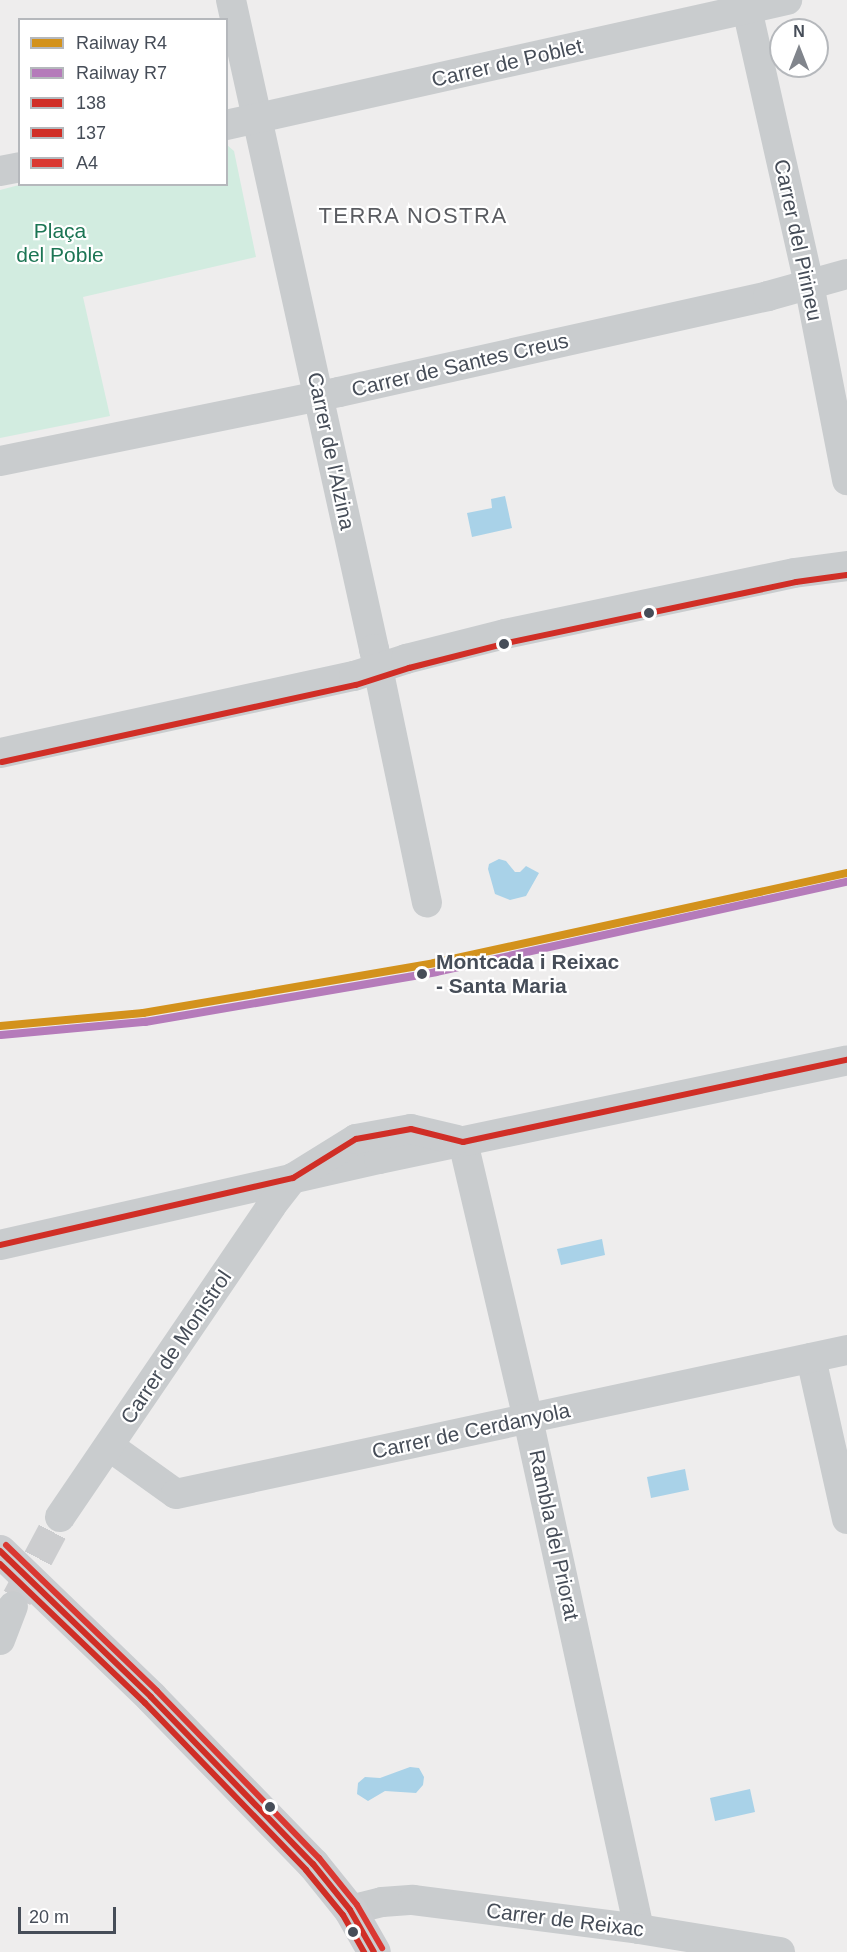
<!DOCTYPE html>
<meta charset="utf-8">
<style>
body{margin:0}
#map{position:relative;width:847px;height:1952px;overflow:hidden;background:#eeeded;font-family:Helvetica,sans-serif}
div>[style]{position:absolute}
.green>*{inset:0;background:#d2ece0}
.water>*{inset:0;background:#a9d2e8}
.minor-tunnel>*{height:30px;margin-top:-15px;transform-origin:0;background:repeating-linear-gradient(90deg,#cccdcf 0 30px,transparent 0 45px)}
.minor>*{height:30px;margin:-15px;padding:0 15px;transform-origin:15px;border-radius:15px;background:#c9ccce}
.secondary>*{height:33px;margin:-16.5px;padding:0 16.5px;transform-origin:16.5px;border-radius:16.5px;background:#cbcdd0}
.bus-1>*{height:6px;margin:-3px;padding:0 3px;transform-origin:3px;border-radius:3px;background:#d02e26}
.bus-2>*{height:6px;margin:-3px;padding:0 3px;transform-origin:3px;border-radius:3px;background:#d02e26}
.bus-3>*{height:6px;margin:-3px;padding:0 3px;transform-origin:3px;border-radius:3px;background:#da3832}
.rail-1>*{height:8px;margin:-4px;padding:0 4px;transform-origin:4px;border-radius:4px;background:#d3921c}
.rail-2>*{height:8px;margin:-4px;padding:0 4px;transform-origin:4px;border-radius:4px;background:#b57bba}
.dots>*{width:16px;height:16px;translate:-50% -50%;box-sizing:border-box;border:3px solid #fff;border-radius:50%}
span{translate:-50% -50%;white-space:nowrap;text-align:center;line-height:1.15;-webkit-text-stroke:4.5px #fff;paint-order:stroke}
.street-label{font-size:21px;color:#464d58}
.park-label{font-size:21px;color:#1c7554}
.stop-label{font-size:21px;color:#464d58;font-weight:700}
.left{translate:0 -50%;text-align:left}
.neighbourhood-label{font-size:22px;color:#5a5c61;letter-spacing:1.5px}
.legend{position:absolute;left:18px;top:18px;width:210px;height:168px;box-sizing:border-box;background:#fff;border:2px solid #b5b8bc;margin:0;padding:8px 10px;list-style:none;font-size:18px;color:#464d58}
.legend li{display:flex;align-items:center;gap:12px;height:30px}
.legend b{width:30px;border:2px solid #b5b8bc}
.north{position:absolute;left:769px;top:18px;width:60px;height:60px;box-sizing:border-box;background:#fff;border:2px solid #b5b8bc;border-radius:50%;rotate:0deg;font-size:16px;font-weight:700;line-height:24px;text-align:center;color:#464d58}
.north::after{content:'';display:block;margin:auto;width:21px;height:27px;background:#81858c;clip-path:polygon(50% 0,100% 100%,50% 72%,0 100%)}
.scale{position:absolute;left:18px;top:1907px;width:98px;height:27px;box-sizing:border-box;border:3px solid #464d58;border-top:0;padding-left:8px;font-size:18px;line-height:21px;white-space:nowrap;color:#464d58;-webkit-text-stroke:4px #fff;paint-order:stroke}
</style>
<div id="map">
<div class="green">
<div style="clip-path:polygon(227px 145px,234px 151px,256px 257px,83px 297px,110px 416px,0 438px,0 190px,23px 184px,226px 184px)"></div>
</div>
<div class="water">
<div style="clip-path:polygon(505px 496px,512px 528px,472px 537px,467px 513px,492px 508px,491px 499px)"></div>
<div style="clip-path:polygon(499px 859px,506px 861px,515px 872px,520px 872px,526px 866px,539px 873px,526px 896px,510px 900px,495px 894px,488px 869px,489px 864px)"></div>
<div style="clip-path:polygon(602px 1239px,605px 1255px,561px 1265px,557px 1249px)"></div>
<div style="clip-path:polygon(685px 1469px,689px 1490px,651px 1498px,647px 1477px)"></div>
<div style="clip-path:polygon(410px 1767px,419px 1768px,424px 1777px,423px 1785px,416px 1793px,385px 1791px,368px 1801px,357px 1794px,358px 1783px,365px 1777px,380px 1778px)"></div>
<div style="clip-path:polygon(750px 1789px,755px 1812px,715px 1821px,710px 1798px)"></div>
</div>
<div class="minor-tunnel">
<div style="left:17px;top:1598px;width:92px;rotate:-62deg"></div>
</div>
<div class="minor">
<div style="left:231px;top:0;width:665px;rotate:77.57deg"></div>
<div style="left:374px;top:649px;width:259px;rotate:78.2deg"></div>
<div style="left:745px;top:0;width:291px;rotate:77.3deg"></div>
<div style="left:809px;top:284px;width:200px;rotate:79deg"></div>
<div style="left:226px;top:125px;width:575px;rotate:-12.56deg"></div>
<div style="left:0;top:171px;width:20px;rotate:-11deg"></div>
<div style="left:0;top:461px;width:346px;rotate:-11.5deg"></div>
<div style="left:339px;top:392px;width:440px;rotate:-12.6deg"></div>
<div style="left:768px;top:296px;width:82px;rotate:-15.6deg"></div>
<div style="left:0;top:753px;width:362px;rotate:-12.3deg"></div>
<div style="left:354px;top:676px;width:55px;rotate:-18.1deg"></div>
<div style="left:406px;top:659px;width:102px;rotate:-14.2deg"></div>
<div style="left:505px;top:634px;width:295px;rotate:-11.9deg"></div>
<div style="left:794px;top:573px;width:53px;rotate:-7.5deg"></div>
<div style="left:463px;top:1142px;width:285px;rotate:76.8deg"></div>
<div style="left:528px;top:1419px;width:522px;rotate:77.72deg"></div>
<div style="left:0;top:1245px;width:389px;rotate:-12.8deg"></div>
<div style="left:379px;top:1159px;width:478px;rotate:-11.9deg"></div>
<div style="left:811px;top:1358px;width:165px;rotate:77.4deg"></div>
<div style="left:109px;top:1446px;width:82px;rotate:35.6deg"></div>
<div style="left:176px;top:1494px;width:686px;rotate:-12.11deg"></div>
<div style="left:60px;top:1517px;width:376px;rotate:-55.8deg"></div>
<div style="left:271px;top:1206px;width:36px;rotate:-52deg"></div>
<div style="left:293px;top:1178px;width:74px;rotate:-31.8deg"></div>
<div style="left:356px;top:1139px;width:56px;rotate:-10.3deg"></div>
<div style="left:411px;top:1129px;width:47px;rotate:13.4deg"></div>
<div style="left:0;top:1640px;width:36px;rotate:-69deg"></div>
<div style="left:350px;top:1910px;width:33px;rotate:-14deg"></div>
<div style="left:382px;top:1902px;width:31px;rotate:-4deg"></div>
<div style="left:413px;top:1900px;width:228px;rotate:7.3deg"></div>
<div style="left:639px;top:1929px;width:143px;rotate:9.3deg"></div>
</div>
<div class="secondary">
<div style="left:0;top:1551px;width:210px;rotate:44deg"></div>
<div style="left:151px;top:1697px;width:233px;rotate:45.9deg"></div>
<div style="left:313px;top:1864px;width:59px;rotate:51.2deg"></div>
<div style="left:350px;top:1910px;width:48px;rotate:60.3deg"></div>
</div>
<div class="bus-1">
<div style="left:0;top:1245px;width:301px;rotate:-12.9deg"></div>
<div style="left:293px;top:1178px;width:74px;rotate:-31.8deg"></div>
<div style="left:356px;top:1139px;width:56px;rotate:-10.3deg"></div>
<div style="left:411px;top:1129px;width:54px;rotate:14deg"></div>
<div style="left:463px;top:1142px;width:393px;rotate:-12.1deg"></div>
<div style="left:0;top:1551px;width:210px;rotate:44deg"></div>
<div style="left:151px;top:1697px;width:233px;rotate:45.9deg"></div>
<div style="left:313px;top:1864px;width:59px;rotate:51.2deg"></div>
<div style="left:350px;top:1910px;width:48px;rotate:60.3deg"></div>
</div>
<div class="bus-2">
<div style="left:2px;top:762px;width:362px;rotate:-12.3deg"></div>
<div style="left:356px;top:685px;width:56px;rotate:-17.8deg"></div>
<div style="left:409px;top:668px;width:101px;rotate:-14.3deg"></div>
<div style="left:507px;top:643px;width:295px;rotate:-11.9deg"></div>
<div style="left:796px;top:582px;width:51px;rotate:-7.8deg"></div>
<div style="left:0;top:1564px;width:201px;rotate:43.8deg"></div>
<div style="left:145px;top:1703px;width:232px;rotate:46deg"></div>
<div style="left:306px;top:1870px;width:58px;rotate:50.6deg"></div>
<div style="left:343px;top:1915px;width:43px;rotate:60.4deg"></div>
</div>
<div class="bus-3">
<div style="left:6px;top:1545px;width:210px;rotate:44deg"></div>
<div style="left:157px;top:1691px;width:233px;rotate:45.9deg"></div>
<div style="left:319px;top:1858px;width:60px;rotate:51deg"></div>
<div style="left:357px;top:1905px;width:50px;rotate:59.8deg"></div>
</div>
<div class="rail-1">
<div style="left:0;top:1026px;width:144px;rotate:-5.2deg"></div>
<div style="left:143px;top:1013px;width:295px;rotate:-9.7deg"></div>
<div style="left:434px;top:963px;width:423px;rotate:-12.3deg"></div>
</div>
<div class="rail-2">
<div style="left:1px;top:1035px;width:145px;rotate:-5.2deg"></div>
<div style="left:145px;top:1022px;width:295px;rotate:-9.7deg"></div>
<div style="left:436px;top:972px;width:421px;rotate:-12.4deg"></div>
</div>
<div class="dots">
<div style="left:649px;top:613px;background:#464d58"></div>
<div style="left:504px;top:644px;background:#464d58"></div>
<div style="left:422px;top:974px;background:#464d58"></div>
<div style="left:270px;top:1807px;background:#464d58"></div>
<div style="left:353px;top:1932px;background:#464d58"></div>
</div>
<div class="street-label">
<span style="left:507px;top:63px;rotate:-13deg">Carrer de Poblet</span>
<span style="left:798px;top:240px;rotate:78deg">Carrer del Pirineu</span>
<span style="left:460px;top:365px;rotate:-13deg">Carrer de Santes Creus</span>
<span style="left:331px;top:451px;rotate:78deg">Carrer de l'Alzina</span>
<span style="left:176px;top:1347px;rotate:-56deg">Carrer de Monistrol</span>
<span style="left:471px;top:1431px;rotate:-12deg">Carrer de Cerdanyola</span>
<span style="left:554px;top:1535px;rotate:78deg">Rambla del Priorat</span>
<span style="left:565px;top:1920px;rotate:7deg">Carrer de Reixac</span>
</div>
<div class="park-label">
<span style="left:60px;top:243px">Plaça<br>del Poble</span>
</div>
<div class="stop-label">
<span class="left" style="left:436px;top:974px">Montcada i Reixac<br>- Santa Maria</span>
</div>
<div class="neighbourhood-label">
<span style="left:413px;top:216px">TERRA NOSTRA</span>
</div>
<ul class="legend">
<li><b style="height:8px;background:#d3921c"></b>Railway R4</li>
<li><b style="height:8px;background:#b57bba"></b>Railway R7</li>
<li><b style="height:8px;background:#d02e26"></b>138</li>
<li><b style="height:8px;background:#d02e26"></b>137</li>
<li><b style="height:8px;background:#da3832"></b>A4</li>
</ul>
<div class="north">N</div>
<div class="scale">20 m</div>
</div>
